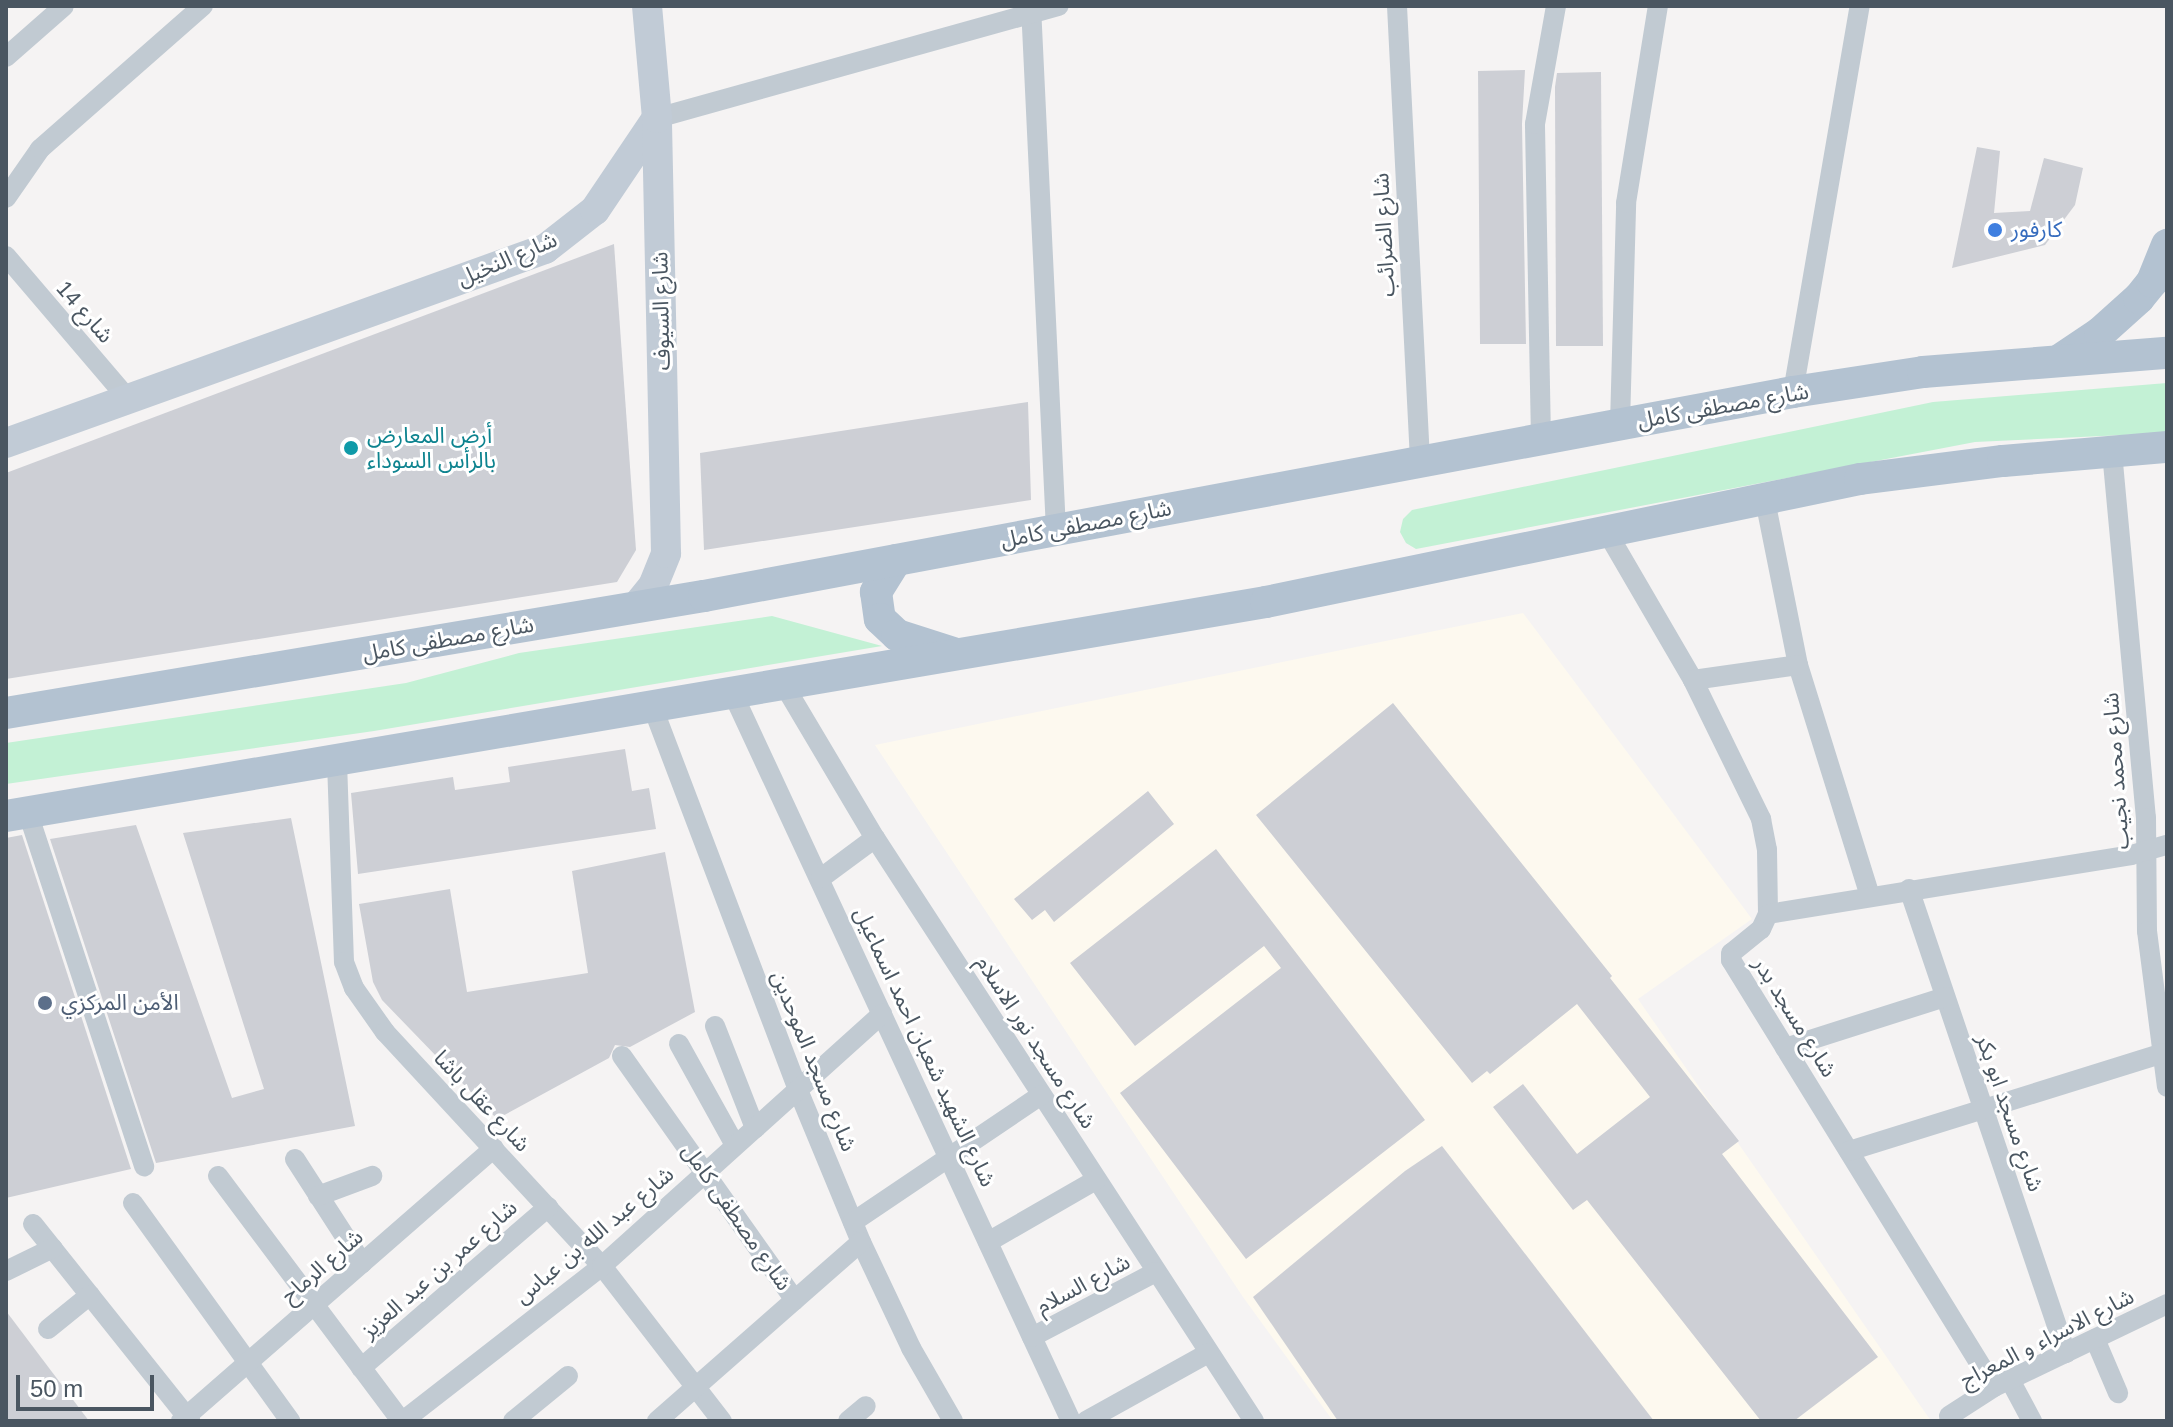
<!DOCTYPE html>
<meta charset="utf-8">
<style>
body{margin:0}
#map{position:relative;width:2173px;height:1427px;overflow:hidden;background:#f5f3f3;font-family:Arial,"Noto Sans Arabic",sans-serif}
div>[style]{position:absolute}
.commercial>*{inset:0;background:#fdf9ef}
.green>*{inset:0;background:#c3f1d5}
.building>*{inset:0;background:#cdcfd5}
.minor>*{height:20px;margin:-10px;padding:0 10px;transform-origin:10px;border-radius:10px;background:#c1cad2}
.secondary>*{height:30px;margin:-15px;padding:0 15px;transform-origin:15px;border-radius:15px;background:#c1cbd6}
.primary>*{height:32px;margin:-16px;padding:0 16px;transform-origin:16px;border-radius:16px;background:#b3c2d1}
.dots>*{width:22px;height:22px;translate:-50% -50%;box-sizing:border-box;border:4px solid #fff;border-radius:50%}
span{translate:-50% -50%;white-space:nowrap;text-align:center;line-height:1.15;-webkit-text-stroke:6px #fff;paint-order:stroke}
.shop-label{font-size:22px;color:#366cbe}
.left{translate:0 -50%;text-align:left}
.street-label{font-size:22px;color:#4a5661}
.culture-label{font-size:22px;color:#0d838f}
.service-label{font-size:22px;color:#4e5e75}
.frame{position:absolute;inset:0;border:8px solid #4a5661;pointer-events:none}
.scale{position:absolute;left:16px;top:1375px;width:138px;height:36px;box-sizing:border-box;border:4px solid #4a5661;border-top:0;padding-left:10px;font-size:24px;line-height:28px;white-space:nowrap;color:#4a5661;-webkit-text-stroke:6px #fff;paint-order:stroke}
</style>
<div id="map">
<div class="commercial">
<div style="clip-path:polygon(1523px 613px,1752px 919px,1638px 999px,1931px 1421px,1333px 1421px,1243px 1297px,875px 745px)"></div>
</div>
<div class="green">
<div style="clip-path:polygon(2167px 383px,2167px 433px,1975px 442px,1416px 549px,1406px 543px,1400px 532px,1403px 519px,1412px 510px,1933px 402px)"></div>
<div style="clip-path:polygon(772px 616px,882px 646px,374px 731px,6px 784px,6px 743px,406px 683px,519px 653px)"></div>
</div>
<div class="building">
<div style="clip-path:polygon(1525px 70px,1522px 124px,1526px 344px,1480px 344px,1478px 71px)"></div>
<div style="clip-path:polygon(1601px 72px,1603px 346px,1556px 346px,1555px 87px,1557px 73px)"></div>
<div style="clip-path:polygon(1977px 147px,2000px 151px,1994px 213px,2030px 211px,2044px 158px,2083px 168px,2075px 205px,2045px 245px,1952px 268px)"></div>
<div style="clip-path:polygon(614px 244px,636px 550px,617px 582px,6px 679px,6px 473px)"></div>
<div style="clip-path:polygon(1028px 402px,1031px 500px,704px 550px,700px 453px)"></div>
<div style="clip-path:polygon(1393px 703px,1612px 976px,1610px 978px,1739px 1141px,1722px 1154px,1878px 1357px,1794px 1421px,1761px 1421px,1587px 1200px,1573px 1210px,1493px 1107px,1523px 1084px,1577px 1154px,1650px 1097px,1577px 1004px,1490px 1074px,1487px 1071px,1472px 1083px,1256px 815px)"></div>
<div style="clip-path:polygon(625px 749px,632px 791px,649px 788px,656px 829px,358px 874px,351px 793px,453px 777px,455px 790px,510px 782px,508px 767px)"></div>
<div style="clip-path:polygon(1148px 791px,1174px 824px,1054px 922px,1045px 910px,1032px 920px,1014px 899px)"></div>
<div style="clip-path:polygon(291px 818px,355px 1126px,156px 1163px,50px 839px,136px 825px,232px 1098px,264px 1089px,183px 833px)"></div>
<div style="clip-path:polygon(22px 835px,131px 1169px,6px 1198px,6px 838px)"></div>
<div style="clip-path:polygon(1216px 849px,1425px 1120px,1246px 1259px,1120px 1093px,1281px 968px,1264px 946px,1135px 1046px,1070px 963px)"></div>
<div style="clip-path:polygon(665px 852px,695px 1012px,630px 1047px,615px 1045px,609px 1058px,497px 1119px,382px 1000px,373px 982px,359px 904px,450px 889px,467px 992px,588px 973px,572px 871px)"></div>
<div style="clip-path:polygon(1442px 1146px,1654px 1421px,1338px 1421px,1253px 1297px,1405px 1171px)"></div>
<div style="clip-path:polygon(6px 1311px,89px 1421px,6px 1421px)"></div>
</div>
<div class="minor">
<div style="left:1031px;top:6px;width:525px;rotate:87.27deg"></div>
<div style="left:1397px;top:6px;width:457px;rotate:87.1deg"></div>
<div style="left:6px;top:57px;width:77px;rotate:-41.3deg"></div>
<div style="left:657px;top:118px;width:417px;rotate:-15.6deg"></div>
<div style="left:6px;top:198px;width:60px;rotate:-55.2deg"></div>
<div style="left:40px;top:149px;width:217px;rotate:-41.3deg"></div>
<div style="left:6px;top:256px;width:188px;rotate:49.5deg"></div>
<div style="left:1793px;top:392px;width:392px;rotate:-80.2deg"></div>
<div style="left:1620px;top:424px;width:221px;rotate:-88.4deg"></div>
<div style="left:1626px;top:203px;width:200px;rotate:-80.8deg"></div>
<div style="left:1541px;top:439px;width:315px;rotate:-91.1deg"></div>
<div style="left:1535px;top:124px;width:120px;rotate:-79.9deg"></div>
<div style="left:2112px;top:452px;width:368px;rotate:84.7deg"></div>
<div style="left:2146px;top:818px;width:113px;rotate:89.5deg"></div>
<div style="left:2147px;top:931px;width:157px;rotate:82.7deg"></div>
<div style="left:1765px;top:500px;width:168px;rotate:78.7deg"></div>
<div style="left:1798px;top:665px;width:242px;rotate:72.7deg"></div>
<div style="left:1608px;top:534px;width:169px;rotate:59.8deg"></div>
<div style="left:1693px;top:680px;width:155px;rotate:63.9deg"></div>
<div style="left:1761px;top:819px;width:32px;rotate:79deg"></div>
<div style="left:1767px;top:850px;width:64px;rotate:89.1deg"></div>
<div style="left:1768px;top:914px;width:17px;rotate:115deg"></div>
<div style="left:1761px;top:929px;width:38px;rotate:141deg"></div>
<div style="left:1731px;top:953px;width:7px;rotate:90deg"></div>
<div style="left:1731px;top:960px;width:501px;rotate:58.37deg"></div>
<div style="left:1693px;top:680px;width:106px;rotate:-8.1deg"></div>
<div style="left:784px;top:685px;width:178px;rotate:59.3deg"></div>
<div style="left:875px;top:838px;width:695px;rotate:56.97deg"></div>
<div style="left:733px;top:694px;width:802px;rotate:65.07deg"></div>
<div style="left:653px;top:708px;width:409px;rotate:69.2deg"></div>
<div style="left:798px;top:1090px;width:165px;rotate:67.5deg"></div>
<div style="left:861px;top:1242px;width:117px;rotate:64.7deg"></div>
<div style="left:911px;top:1348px;width:84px;rotate:60.1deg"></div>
<div style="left:337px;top:762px;width:200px;rotate:88deg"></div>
<div style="left:344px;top:962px;width:28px;rotate:69deg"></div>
<div style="left:354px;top:988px;width:54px;rotate:54.8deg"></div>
<div style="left:385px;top:1032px;width:319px;rotate:47.2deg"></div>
<div style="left:602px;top:1266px;width:196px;rotate:52.3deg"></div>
<div style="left:28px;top:813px;width:372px;rotate:71.8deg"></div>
<div style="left:821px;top:878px;width:67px;rotate:-36.5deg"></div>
<div style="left:1909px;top:889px;width:490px;rotate:71.3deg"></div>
<div style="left:1768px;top:914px;width:368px;rotate:-9.2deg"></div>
<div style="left:2131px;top:855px;width:37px;rotate:-16deg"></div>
<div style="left:715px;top:1026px;width:110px;rotate:68.6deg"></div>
<div style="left:679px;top:1044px;width:115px;rotate:61deg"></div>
<div style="left:1785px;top:1048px;width:168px;rotate:-17.7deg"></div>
<div style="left:622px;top:1056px;width:299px;rotate:54.7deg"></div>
<div style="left:1849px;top:1151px;width:329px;rotate:-17.3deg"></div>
<div style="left:295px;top:1159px;width:124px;rotate:57.2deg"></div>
<div style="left:218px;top:1176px;width:306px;rotate:53.2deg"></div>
<div style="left:318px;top:1196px;width:58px;rotate:-20.3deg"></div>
<div style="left:133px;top:1203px;width:269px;rotate:54.2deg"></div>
<div style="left:853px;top:1222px;width:227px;rotate:-34deg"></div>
<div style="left:33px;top:1224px;width:252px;rotate:51.4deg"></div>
<div style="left:988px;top:1242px;width:125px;rotate:-29.9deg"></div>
<div style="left:6px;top:1271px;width:52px;rotate:-26.1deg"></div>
<div style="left:48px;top:1329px;width:54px;rotate:-39deg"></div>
<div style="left:1032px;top:1337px;width:140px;rotate:-27.7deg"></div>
<div style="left:2095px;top:1339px;width:59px;rotate:66.9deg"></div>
<div style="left:361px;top:1368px;width:247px;rotate:-40.7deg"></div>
<div style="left:2010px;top:1380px;width:47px;rotate:61.8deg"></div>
<div style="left:1949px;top:1416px;width:54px;rotate:-32.8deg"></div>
<div style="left:1994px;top:1387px;width:192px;rotate:-25.6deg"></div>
<div style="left:181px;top:1421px;width:415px;rotate:-41.1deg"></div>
<div style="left:403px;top:1421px;width:252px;rotate:-37.9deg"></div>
<div style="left:602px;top:1266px;width:377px;rotate:-42deg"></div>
<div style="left:513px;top:1421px;width:71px;rotate:-39.3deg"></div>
<div style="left:657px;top:1421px;width:271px;rotate:-41.3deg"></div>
<div style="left:848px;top:1421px;width:23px;rotate:-40deg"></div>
<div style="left:1086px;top:1421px;width:140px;rotate:-29.1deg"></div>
</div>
<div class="secondary">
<div style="left:6px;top:443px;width:573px;rotate:-19.8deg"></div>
<div style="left:545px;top:249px;width:63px;rotate:-38deg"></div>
<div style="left:595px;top:210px;width:111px;rotate:-56deg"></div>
<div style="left:636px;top:607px;width:27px;rotate:-51deg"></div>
<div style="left:653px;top:586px;width:35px;rotate:-68deg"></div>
<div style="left:666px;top:553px;width:435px;rotate:-91.2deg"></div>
<div style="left:657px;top:118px;width:112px;rotate:-95.1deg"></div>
</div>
<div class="primary">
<div style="left:2061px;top:359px;width:47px;rotate:-33.7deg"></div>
<div style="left:2100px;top:333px;width:52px;rotate:-41.9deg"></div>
<div style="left:2139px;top:298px;width:21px;rotate:-51deg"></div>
<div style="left:2152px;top:282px;width:40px;rotate:-68deg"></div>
<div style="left:896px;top:560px;width:38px;rotate:122deg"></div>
<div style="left:876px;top:592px;width:27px;rotate:82deg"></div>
<div style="left:880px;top:619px;width:23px;rotate:43deg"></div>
<div style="left:897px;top:635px;width:59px;rotate:17.8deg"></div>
<div style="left:6px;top:713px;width:708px;rotate:-9.52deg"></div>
<div style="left:704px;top:596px;width:1108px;rotate:-10.61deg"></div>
<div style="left:1793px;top:392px;width:132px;rotate:-8.7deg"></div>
<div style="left:1923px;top:372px;width:245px;rotate:-4.5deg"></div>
<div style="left:6px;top:816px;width:1278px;rotate:-9.64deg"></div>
<div style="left:1266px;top:602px;width:607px;rotate:-11.7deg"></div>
<div style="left:1860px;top:479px;width:144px;rotate:-7.2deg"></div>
<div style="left:2003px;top:461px;width:165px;rotate:-4.9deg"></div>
</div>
<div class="dots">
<div style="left:1995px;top:230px;background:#3f7fe0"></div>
<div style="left:351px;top:448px;background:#0f9aa8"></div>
<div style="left:45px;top:1003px;background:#5c6f8a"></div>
</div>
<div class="shop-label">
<span class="left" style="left:2011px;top:230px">كارفور</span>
</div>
<div class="street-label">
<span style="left:1384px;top:235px;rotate:-93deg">شارع الضرائب</span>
<span style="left:507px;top:259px;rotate:-23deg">شارع النخيل</span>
<span style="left:661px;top:311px;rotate:-91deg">شارع السيوف</span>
<span style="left:85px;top:312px;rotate:49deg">شارع 14</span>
<span style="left:1723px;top:406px;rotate:-10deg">شارع مصطفى كامل</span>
<span style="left:1086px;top:524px;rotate:-11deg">شارع مصطفى كامل</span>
<span style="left:448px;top:639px;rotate:-10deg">شارع مصطفى كامل</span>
<span style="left:2116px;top:771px;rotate:-94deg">شارع محمد نجيب</span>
<span style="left:1795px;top:1017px;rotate:58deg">شارع مسجد بدر</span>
<span style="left:1036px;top:1042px;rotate:57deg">شارع مسجد نور الاسلام</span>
<span style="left:925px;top:1047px;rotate:65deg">شارع الشهيد شعبان احمد اسماعيل</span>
<span style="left:814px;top:1061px;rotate:68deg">شارع مسجد الموحدين</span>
<span style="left:482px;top:1101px;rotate:47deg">شارع عقل باشا</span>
<span style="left:2010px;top:1113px;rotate:71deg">شارع مسجد ابو بكر</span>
<span style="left:737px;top:1217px;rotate:55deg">شارع مصطفى كامل</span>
<span style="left:594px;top:1235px;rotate:-40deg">شارع عبد الله بن عباس</span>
<span style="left:322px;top:1266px;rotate:-41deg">شارع الرماح</span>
<span style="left:439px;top:1269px;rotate:-41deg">شارع عمر بن عبد العزيز</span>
<span style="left:1083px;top:1284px;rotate:-28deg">شارع السلام</span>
<span style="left:2047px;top:1338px;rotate:-27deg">شارع الاسراء و المعراج</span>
</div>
<div class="culture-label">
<span class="left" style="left:367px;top:448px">أرض المعارض<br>بالرأس السوداء</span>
</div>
<div class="service-label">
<span class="left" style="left:61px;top:1003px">الأمن المركزي</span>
</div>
<div class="frame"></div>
<div class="scale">50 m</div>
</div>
